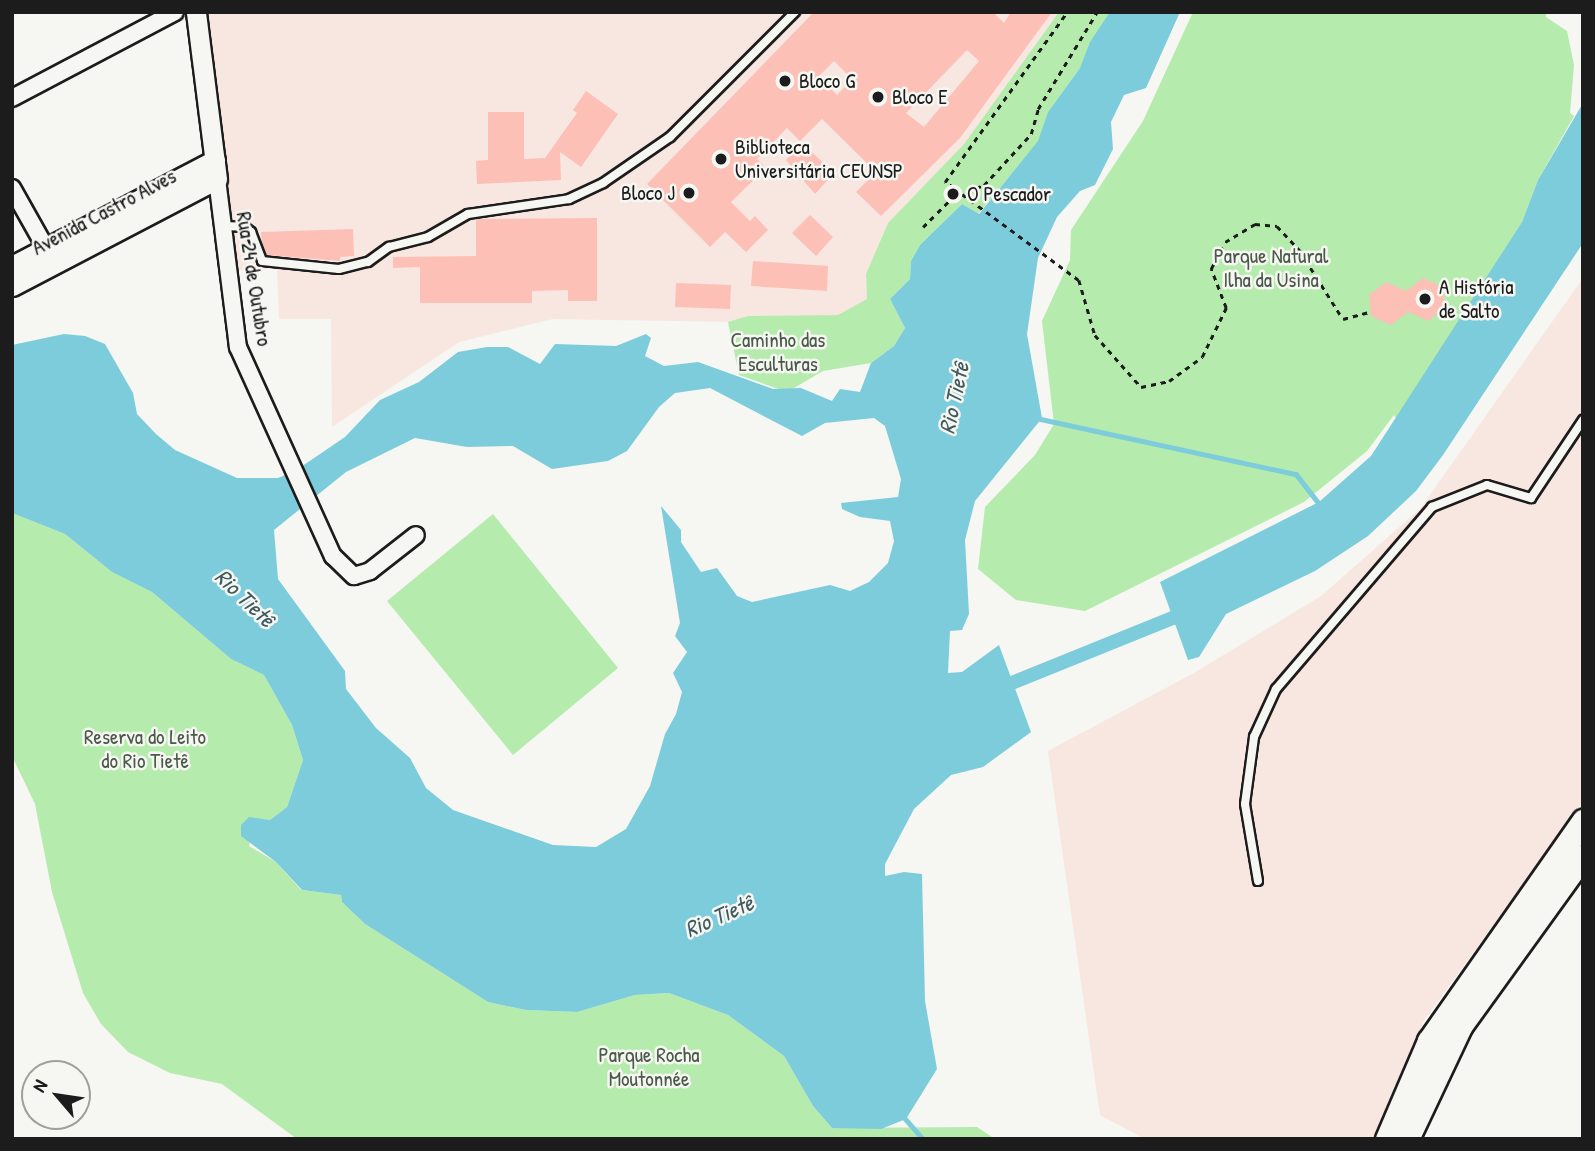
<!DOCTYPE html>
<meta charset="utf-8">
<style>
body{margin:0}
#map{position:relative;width:1595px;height:1151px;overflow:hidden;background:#f6f6f2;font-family:"Patrick Hand",sans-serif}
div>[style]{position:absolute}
.built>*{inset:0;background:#f8e6e0}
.green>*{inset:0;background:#b5ebad}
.water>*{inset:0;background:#7dccdb}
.stream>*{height:4.5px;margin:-2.25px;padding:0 2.25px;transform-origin:2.25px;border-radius:2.25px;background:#7dccdb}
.canal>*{height:14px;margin:-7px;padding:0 7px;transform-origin:7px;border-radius:7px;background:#7dccdb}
.building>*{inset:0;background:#fcc0b7}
.path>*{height:2.5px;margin-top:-1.25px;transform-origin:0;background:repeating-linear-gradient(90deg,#1c1c1c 0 5px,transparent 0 10px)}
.roads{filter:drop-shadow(2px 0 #1c1c1c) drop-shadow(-2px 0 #1c1c1c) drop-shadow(0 2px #1c1c1c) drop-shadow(0 -2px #1c1c1c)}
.service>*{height:8px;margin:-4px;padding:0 4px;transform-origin:4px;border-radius:4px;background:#f6f6f2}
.minor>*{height:16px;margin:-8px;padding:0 8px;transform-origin:8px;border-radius:8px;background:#f6f6f2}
.tertiary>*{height:19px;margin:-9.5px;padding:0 9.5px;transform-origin:9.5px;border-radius:9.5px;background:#f6f6f2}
.secondary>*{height:23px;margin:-11.5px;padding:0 11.5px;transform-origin:11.5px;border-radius:11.5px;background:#f6f6f2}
.path-bridge>*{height:2.5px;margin-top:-1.25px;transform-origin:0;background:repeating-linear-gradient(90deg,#1c1c1c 0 5px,transparent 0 10px)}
.dots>*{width:19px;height:19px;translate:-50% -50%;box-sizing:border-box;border:4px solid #f6f6f2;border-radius:50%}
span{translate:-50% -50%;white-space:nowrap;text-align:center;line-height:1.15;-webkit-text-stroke:5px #f6f6f2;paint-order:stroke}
.poi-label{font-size:21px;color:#1c1c1c}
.left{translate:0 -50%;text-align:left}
.right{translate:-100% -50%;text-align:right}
.street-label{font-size:21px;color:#1c1c1c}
.park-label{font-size:21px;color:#4a5a48}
.water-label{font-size:23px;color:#3e5a5f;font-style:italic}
.frame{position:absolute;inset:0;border:14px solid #1c1c1c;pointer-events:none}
.north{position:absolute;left:21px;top:1060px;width:70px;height:70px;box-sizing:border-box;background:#f6f6f2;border:2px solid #9f9f9c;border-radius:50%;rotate:299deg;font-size:19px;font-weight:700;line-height:28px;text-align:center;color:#1c1c1c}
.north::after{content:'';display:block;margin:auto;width:24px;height:32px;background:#1c1c1c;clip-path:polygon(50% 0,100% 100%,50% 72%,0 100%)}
</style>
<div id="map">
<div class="built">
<div style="clip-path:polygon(207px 12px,1059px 12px,964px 144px,888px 223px,866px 274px,867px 299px,854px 309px,838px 315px,748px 316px,736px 322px,553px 319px,459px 342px,332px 427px,331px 319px,279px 319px,277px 269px,238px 270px)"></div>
<div style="clip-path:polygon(1583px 278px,1583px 801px,1423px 1022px,1377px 1139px,1145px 1139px,1100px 1115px,1048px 751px,1194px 673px,1321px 596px,1420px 509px)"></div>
</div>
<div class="green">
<div style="clip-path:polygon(1059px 12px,1110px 12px,1080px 68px,1048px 112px,1039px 141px,978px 214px,962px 204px,920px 245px,911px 261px,910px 279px,890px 299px,905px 328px,894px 346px,871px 363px,823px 371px,787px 392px,739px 375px,728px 322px,748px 316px,838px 315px,867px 299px,866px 274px,888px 223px,964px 144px)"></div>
<div style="clip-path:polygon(1193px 12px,1546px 12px,1546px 17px,1567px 31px,1574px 65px,1570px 113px,1574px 116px,1538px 180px,1522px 222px,1397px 420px,1394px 415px,1367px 451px,1304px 502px,1085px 611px,1016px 600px,978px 569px,985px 507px,1035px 455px,1054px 424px,1042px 321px,1070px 260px,1071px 230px,1143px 121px)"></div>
<div style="clip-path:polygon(12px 513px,65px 534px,112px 572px,152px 592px,231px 659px,264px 675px,292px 725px,303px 760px,287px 807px,270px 820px,255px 819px,249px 846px,276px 862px,301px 890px,341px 895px,342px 902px,365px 924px,488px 1002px,526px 1010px,577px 1012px,635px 995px,669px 993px,728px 1015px,784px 1056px,813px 1106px,832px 1128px,977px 1127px,995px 1139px,297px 1139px,222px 1084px,170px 1073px,128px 1052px,101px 1024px,83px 993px,52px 892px,35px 804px,12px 756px)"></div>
<div style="clip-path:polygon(493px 514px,618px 668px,513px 755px,387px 601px)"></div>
</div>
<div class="water">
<div style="clip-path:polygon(evenodd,1110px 12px,1180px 12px,1146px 88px,1124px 95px,1111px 122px,1113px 149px,1095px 185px,1080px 191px,1057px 217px,1038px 258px,1027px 334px,1042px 418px,975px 501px,965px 540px,969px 614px,962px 630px,950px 631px,948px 673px,962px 672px,999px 645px,1031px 732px,983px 767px,951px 775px,914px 809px,885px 864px,885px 876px,904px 872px,922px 874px,925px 1001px,937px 1069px,906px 1119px,881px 1129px,832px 1128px,813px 1106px,784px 1056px,728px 1015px,669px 993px,635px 995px,577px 1012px,526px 1010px,488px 1002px,365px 924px,342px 902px,341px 895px,302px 890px,276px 862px,241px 836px,241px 825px,249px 817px,270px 820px,287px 807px,303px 760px,292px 725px,264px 675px,231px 659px,152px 592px,112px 572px,65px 534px,12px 513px,12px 345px,64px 334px,85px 336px,105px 344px,133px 393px,137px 414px,156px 434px,175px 450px,237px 478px,278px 478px,295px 471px,345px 437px,380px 400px,419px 382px,458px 352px,487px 347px,508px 347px,540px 364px,555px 344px,616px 346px,646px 334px,651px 338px,645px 356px,664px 366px,698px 362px,773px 389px,801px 388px,832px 401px,840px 389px,860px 392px,871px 363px,894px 346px,905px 328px,890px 299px,910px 279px,911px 261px,920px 245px,962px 204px,979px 214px,1038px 141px,1048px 112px,1080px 68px,1090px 42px,1110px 12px,710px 388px,802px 436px,825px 423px,874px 418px,885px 426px,901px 479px,898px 497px,841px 503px,842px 509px,860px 517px,890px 521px,894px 541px,888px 563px,869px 582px,850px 591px,830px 585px,752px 602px,737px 596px,717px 568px,701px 572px,681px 542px,681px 530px,661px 506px,680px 623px,675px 636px,687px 652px,673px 673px,682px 692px,676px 714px,665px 734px,650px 786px,626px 829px,596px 847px,553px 845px,453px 810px,426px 788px,410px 758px,376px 728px,346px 689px,345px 671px,278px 579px,274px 530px,346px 472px,415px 438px,467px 447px,513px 446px,552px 469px,608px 461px,627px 451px,659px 407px,675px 393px,710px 388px)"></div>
<div style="clip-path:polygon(1583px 103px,1583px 243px,1443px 455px,1416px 491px,1368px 536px,1315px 571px,1226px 614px,1199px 657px,1188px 660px,1160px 582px,1319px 502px,1371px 456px,1522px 222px,1538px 180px)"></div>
</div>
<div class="stream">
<div style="left:1036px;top:418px;width:266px;rotate:12.2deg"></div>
<div style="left:1296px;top:474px;width:41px;rotate:52deg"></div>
<div style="left:903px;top:1116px;width:30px;rotate:49deg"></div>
</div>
<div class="canal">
<div style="left:997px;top:689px;width:190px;rotate:-22deg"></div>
<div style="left:1173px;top:618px;width:18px;rotate:-38deg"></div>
</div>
<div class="building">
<div style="clip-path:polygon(evenodd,814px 12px,993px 12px,1004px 23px,1011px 12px,1052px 12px,960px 138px,881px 216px,856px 192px,876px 172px,822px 119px,800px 141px,787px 128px,757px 159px,766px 168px,731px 202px,750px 221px,755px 216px,768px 230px,746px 252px,725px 232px,710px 247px,647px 184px,814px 12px,967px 50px,979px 61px,924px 127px,906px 113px,967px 50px,814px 12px,834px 61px,852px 79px,837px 95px,819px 76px,834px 61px)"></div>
<div style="clip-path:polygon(586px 91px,618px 114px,581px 167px,560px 152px,561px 180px,477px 184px,476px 161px,488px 160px,488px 112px,524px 112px,524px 159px,545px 158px,577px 113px,573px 110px)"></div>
<div style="clip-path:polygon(802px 143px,834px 173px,815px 194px,786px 160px)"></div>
<div style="clip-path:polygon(810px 215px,833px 237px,816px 256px,792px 233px)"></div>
<div style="clip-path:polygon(597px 218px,597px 301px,568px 301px,568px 290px,532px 291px,532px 303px,420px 303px,420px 267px,393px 268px,393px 257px,476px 256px,476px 219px)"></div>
<div style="clip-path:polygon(353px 229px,354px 256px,340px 257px,340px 261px,267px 255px,262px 242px,261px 232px)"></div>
<div style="clip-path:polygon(753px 261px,828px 266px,827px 291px,751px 286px)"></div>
<div style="clip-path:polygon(1423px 278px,1443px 287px,1445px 308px,1428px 321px,1408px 312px,1391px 325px,1371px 316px,1369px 295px,1386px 282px,1406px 291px)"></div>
<div style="clip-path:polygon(676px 283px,731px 285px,730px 309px,675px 307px)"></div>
</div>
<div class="path">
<div style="left:954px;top:188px;width:11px;rotate:-146deg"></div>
<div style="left:945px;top:182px;width:209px;rotate:-54.3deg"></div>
<div style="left:923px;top:227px;width:37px;rotate:-45deg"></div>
<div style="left:949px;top:201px;width:38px;rotate:-25deg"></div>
<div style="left:984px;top:185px;width:69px;rotate:-47.3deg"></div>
<div style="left:1031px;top:134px;width:26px;rotate:-74deg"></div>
<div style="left:1038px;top:109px;width:114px;rotate:-58.7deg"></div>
<div style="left:1079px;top:280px;width:57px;rotate:73.8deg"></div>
<div style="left:1095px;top:335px;width:69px;rotate:48.5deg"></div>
<div style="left:1141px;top:387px;width:29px;rotate:-12deg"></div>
<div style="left:1169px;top:381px;width:41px;rotate:-36deg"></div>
<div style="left:1202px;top:357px;width:55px;rotate:-63.9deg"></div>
<div style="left:1226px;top:308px;width:42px;rotate:-111deg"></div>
<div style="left:1211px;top:269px;width:30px;rotate:-63deg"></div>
<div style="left:1225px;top:242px;width:35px;rotate:-31deg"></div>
<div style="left:1255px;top:224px;width:22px;rotate:5deg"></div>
<div style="left:1277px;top:226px;width:34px;rotate:47deg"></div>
<div style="left:1300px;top:251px;width:80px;rotate:57.7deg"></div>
<div style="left:1343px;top:319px;width:27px;rotate:-15deg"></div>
</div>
<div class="roads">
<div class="service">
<div style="left:222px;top:226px;width:23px;rotate:2deg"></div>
<div style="left:245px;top:227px;width:8px;rotate:40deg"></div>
<div style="left:251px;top:232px;width:31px;rotate:69deg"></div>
<div style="left:262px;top:261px;width:77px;rotate:5.9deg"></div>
<div style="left:339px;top:269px;width:30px;rotate:-14deg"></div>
<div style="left:368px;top:262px;width:26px;rotate:-36deg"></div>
<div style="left:389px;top:247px;width:40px;rotate:-14.4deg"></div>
<div style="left:428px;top:237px;width:46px;rotate:-29.9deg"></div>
<div style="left:468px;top:214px;width:102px;rotate:-8.4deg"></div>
<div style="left:569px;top:199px;width:38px;rotate:-25deg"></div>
<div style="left:603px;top:183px;width:81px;rotate:-34.5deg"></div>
<div style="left:670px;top:137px;width:177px;rotate:-45deg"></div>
<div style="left:1258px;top:881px;width:78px;rotate:-99.6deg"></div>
<div style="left:1245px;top:804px;width:68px;rotate:-82.3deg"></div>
<div style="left:1254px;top:737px;width:53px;rotate:-65.4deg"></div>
<div style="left:1276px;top:689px;width:240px;rotate:-49.4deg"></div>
<div style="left:1432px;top:507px;width:59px;rotate:-21.8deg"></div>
<div style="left:1487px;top:485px;width:46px;rotate:16.5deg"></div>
<div style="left:1531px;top:498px;width:94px;rotate:-56.3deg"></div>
</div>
<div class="minor">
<div style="left:12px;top:98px;width:184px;rotate:-27.8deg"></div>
<div style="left:217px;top:179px;width:169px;rotate:82.9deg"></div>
<div style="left:238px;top:347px;width:230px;rotate:65.6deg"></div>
<div style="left:333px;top:556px;width:29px;rotate:44deg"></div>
<div style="left:354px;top:576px;width:17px;rotate:-17deg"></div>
<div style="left:370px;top:571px;width:58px;rotate:-38deg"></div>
<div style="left:12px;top:188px;width:81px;rotate:60.6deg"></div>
</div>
<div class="tertiary">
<div style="left:12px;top:266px;width:229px;rotate:-27.6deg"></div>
<div style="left:12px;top:286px;width:231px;rotate:-27.6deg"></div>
<div style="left:217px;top:179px;width:168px;rotate:-97.2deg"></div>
</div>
<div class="secondary">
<div style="left:1387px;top:1139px;width:107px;rotate:-66.8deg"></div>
<div style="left:1429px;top:1041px;width:269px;rotate:-55deg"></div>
<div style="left:1407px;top:1139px;width:126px;rotate:-64.7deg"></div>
<div style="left:1461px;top:1025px;width:208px;rotate:-54.2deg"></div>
</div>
</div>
<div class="path-bridge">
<div style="left:954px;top:188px;width:155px;rotate:36.4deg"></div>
</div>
<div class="dots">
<div style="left:785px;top:81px;background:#1c1c1c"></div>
<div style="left:878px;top:97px;background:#1c1c1c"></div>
<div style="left:721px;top:159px;background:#1c1c1c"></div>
<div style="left:689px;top:193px;background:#1c1c1c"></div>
<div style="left:953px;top:194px;background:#1c1c1c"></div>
<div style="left:1425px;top:299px;background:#1c1c1c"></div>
</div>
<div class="poi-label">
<span class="left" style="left:799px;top:81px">Bloco G</span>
<span class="left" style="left:892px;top:97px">Bloco E</span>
<span class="left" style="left:735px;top:159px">Biblioteca<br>Universitária CEUNSP</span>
<span class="right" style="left:675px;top:193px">Bloco J</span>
<span class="left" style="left:967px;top:194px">O Pescador</span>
<span class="left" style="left:1439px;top:299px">A História<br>de Salto</span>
</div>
<div class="street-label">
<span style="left:104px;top:212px;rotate:-28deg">Avenida Castro Alves</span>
<span style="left:254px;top:279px;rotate:81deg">Rua 24 de Outubro</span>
</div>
<div class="park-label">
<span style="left:1271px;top:268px">Parque Natural<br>Ilha da Usina</span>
<span style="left:778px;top:352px">Caminho das<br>Esculturas</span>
<span style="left:145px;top:749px">Reserva do Leito<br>do Rio Tietê</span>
<span style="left:649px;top:1067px">Parque Rocha<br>Moutonnée</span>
</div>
<div class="water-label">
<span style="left:954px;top:398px;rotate:-78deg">Rio Tietê</span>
<span style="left:245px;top:598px;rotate:44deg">Rio Tietê</span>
<span style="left:719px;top:916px;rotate:-24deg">Rio Tietê</span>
</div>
<div class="frame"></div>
<div class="north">N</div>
</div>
